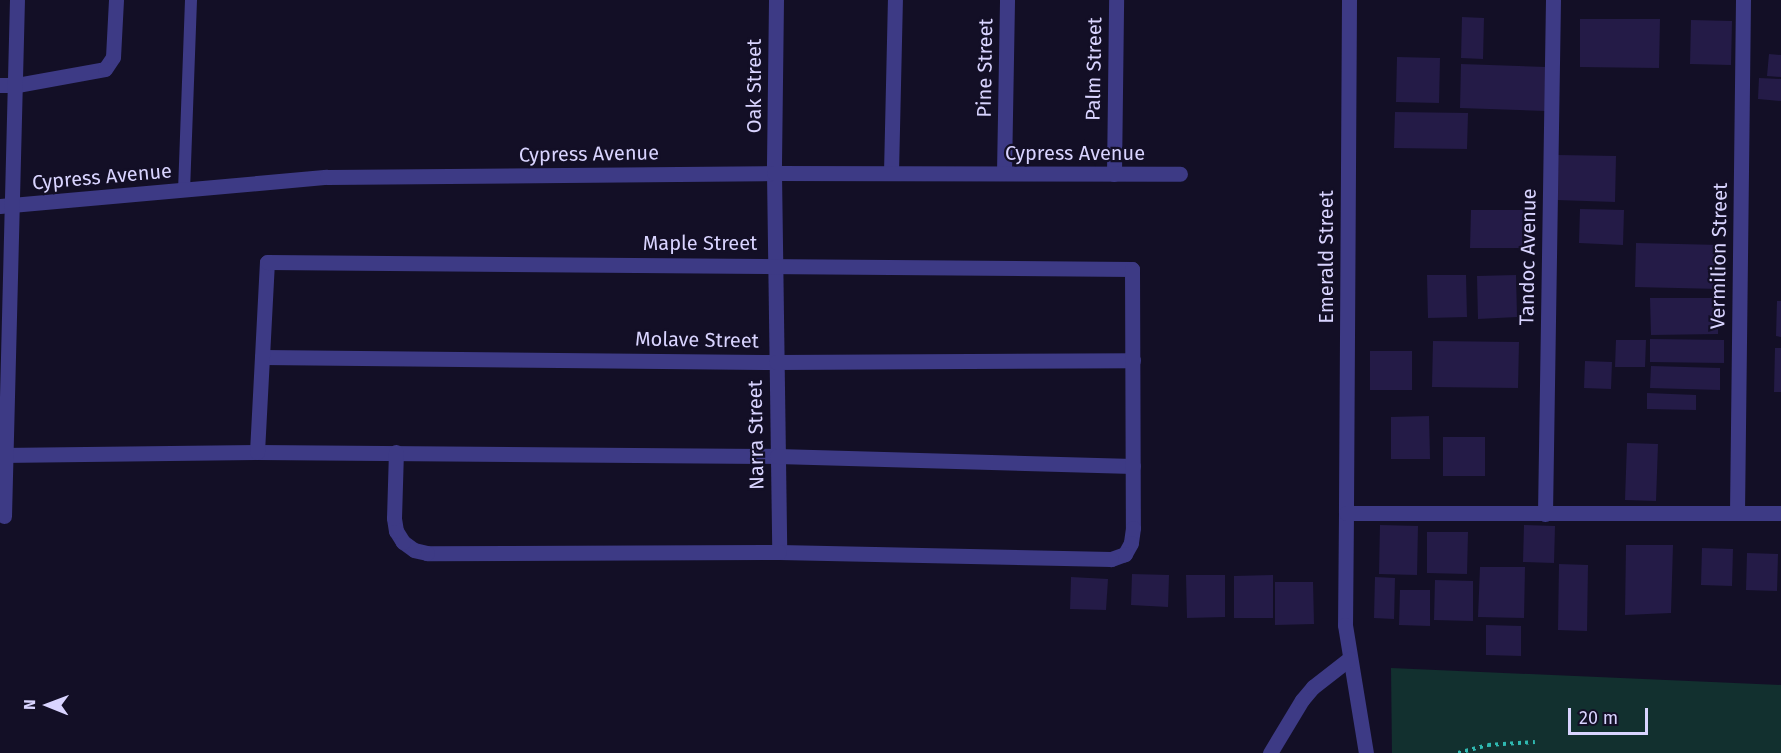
<!DOCTYPE html>
<style>
body{margin:0}
#map{position:relative;width:1781px;height:753px;overflow:hidden;background:#130f26;font-family:"Fira Sans",sans-serif}
div>[style]{position:absolute}
.green>*{inset:0;background:#12302f}
.building>*{inset:0;background:#241b47}
.path>*{height:4px;margin-top:-2px;transform-origin:0;background:repeating-linear-gradient(90deg,#2fb8b0 0 3px,transparent 0 7.5px)}
.service>*{height:12px;margin:-6px;padding:0 6px;transform-origin:6px;border-radius:6px;background:#3d3a85}
.minor>*{height:15px;margin:-7.5px;padding:0 7.5px;transform-origin:7.5px;border-radius:7.5px;background:#3d3a85}
.tertiary>*{height:15px;margin:-7.5px;padding:0 7.5px;transform-origin:7.5px;border-radius:7.5px;background:#3d3a85}
span{translate:-50% -50%;white-space:nowrap;text-align:center;line-height:1.15;-webkit-text-stroke:4.5px #130f26;paint-order:stroke}
.street-label{font-size:20px;color:#d9d4ff}
.north{position:absolute;left:18px;top:675px;width:60px;height:60px;-webkit-text-stroke:4px #130f26;paint-order:stroke;rotate:271deg;font-size:16px;font-weight:700;line-height:24px;text-align:center;color:#d9d4ff}
.north::after{content:'';display:block;margin:auto;width:21px;height:27px;background:#d9d4ff;clip-path:polygon(50% 0,100% 100%,50% 72%,0 100%)}
.scale{position:absolute;left:1568px;top:708px;width:80px;height:27px;box-sizing:border-box;border:3px solid #d9d4ff;border-top:0;padding-left:8px;font-size:18px;line-height:21px;white-space:nowrap;color:#d9d4ff;-webkit-text-stroke:4px #130f26;paint-order:stroke}
</style>
<div id="map">
<div class="green">
<div style="clip-path:polygon(1391px 668px,1781px 685px,1781px 753px,1392px 753px)"></div>
</div>
<div class="building">
<div style="clip-path:polygon(1462px 17px,1484px 18px,1483px 59px,1461px 58px)"></div>
<div style="clip-path:polygon(1580px 19px,1660px 19px,1659px 68px,1580px 67px)"></div>
<div style="clip-path:polygon(1691px 20px,1732px 21px,1731px 65px,1690px 64px)"></div>
<div style="clip-path:polygon(1769px 54px,1781px 55px,1781px 77px,1767px 76px)"></div>
<div style="clip-path:polygon(1397px 57px,1440px 58px,1439px 103px,1396px 102px)"></div>
<div style="clip-path:polygon(1461px 64px,1546px 67px,1545px 111px,1460px 108px)"></div>
<div style="clip-path:polygon(1759px 78px,1781px 79px,1781px 101px,1758px 99px)"></div>
<div style="clip-path:polygon(1395px 112px,1468px 113px,1467px 149px,1394px 148px)"></div>
<div style="clip-path:polygon(1558px 155px,1616px 156px,1615px 202px,1557px 200px)"></div>
<div style="clip-path:polygon(1580px 209px,1624px 210px,1623px 245px,1579px 243px)"></div>
<div style="clip-path:polygon(1471px 210px,1523px 210px,1522px 248px,1470px 248px)"></div>
<div style="clip-path:polygon(1636px 243px,1721px 245px,1720px 289px,1635px 287px)"></div>
<div style="clip-path:polygon(1427px 275px,1466px 275px,1467px 317px,1428px 318px)"></div>
<div style="clip-path:polygon(1516px 275px,1517px 317px,1478px 319px,1477px 276px)"></div>
<div style="clip-path:polygon(1650px 298px,1718px 298px,1718px 334px,1651px 335px)"></div>
<div style="clip-path:polygon(1777px 301px,1781px 301px,1781px 337px,1776px 336px)"></div>
<div style="clip-path:polygon(1650px 339px,1724px 340px,1724px 363px,1650px 362px)"></div>
<div style="clip-path:polygon(1616px 340px,1646px 340px,1645px 367px,1615px 367px)"></div>
<div style="clip-path:polygon(1433px 341px,1519px 342px,1518px 388px,1432px 387px)"></div>
<div style="clip-path:polygon(1775px 348px,1781px 348px,1781px 392px,1774px 392px)"></div>
<div style="clip-path:polygon(1370px 351px,1412px 351px,1412px 390px,1370px 390px)"></div>
<div style="clip-path:polygon(1585px 361px,1612px 362px,1611px 389px,1584px 388px)"></div>
<div style="clip-path:polygon(1651px 366px,1720px 368px,1720px 390px,1650px 388px)"></div>
<div style="clip-path:polygon(1647px 393px,1696px 395px,1696px 410px,1647px 409px)"></div>
<div style="clip-path:polygon(1429px 416px,1430px 459px,1391px 459px,1391px 417px)"></div>
<div style="clip-path:polygon(1443px 437px,1485px 437px,1485px 476px,1443px 476px)"></div>
<div style="clip-path:polygon(1627px 443px,1658px 444px,1656px 501px,1625px 500px)"></div>
<div style="clip-path:polygon(1380px 525px,1418px 526px,1417px 575px,1379px 574px)"></div>
<div style="clip-path:polygon(1524px 525px,1555px 526px,1554px 563px,1523px 562px)"></div>
<div style="clip-path:polygon(1427px 532px,1468px 532px,1467px 574px,1427px 573px)"></div>
<div style="clip-path:polygon(1626px 545px,1673px 545px,1671px 613px,1625px 615px)"></div>
<div style="clip-path:polygon(1702px 548px,1733px 549px,1732px 586px,1701px 585px)"></div>
<div style="clip-path:polygon(1747px 553px,1778px 554px,1777px 591px,1746px 590px)"></div>
<div style="clip-path:polygon(1559px 564px,1588px 565px,1587px 631px,1558px 630px)"></div>
<div style="clip-path:polygon(1480px 567px,1525px 567px,1524px 618px,1478px 617px)"></div>
<div style="clip-path:polygon(1132px 574px,1169px 575px,1168px 607px,1131px 605px)"></div>
<div style="clip-path:polygon(1186px 575px,1225px 575px,1225px 617px,1187px 618px)"></div>
<div style="clip-path:polygon(1273px 575px,1273px 618px,1234px 618px,1234px 576px)"></div>
<div style="clip-path:polygon(1071px 577px,1108px 579px,1106px 610px,1070px 609px)"></div>
<div style="clip-path:polygon(1375px 577px,1395px 578px,1394px 619px,1374px 618px)"></div>
<div style="clip-path:polygon(1435px 580px,1473px 581px,1473px 621px,1434px 620px)"></div>
<div style="clip-path:polygon(1275px 582px,1313px 582px,1314px 624px,1275px 625px)"></div>
<div style="clip-path:polygon(1400px 590px,1430px 590px,1430px 626px,1399px 625px)"></div>
<div style="clip-path:polygon(1486px 625px,1521px 626px,1521px 656px,1486px 655px)"></div>
</div>
<div class="path">
<div style="left:1458px;top:753px;width:31px;rotate:-15deg"></div>
<div style="left:1488px;top:745px;width:47px;rotate:-3.7deg"></div>
</div>
<div class="service">
<div style="left:184px;top:191px;width:191px;rotate:-87.9deg"></div>
</div>
<div class="minor">
<div style="left:776px;top:0;width:173px;rotate:90.7deg"></div>
<div style="left:774px;top:173px;width:379px;rotate:89.2deg"></div>
<div style="left:0;top:85px;width:17px"></div>
<div style="left:17px;top:85px;width:89px;rotate:-10.3deg"></div>
<div style="left:105px;top:69px;width:14px;rotate:-56deg"></div>
<div style="left:113px;top:57px;width:57px;rotate:-87deg"></div>
<div style="left:891px;top:173px;width:173px;rotate:-88.7deg"></div>
<div style="left:1004px;top:173px;width:173px;rotate:-89deg"></div>
<div style="left:1114px;top:174px;width:174px;rotate:-89.3deg"></div>
<div style="left:0;top:206px;width:328px;rotate:-5.1deg"></div>
<div style="left:327px;top:177px;width:447px;rotate:-0.5deg"></div>
<div style="left:774px;top:173px;width:406px;rotate:0.1deg"></div>
<div style="left:262px;top:357px;width:514px;rotate:0.56deg"></div>
<div style="left:776px;top:362px;width:357px;rotate:-0.3deg"></div>
<div style="left:257px;top:452px;width:520px;rotate:0.44deg"></div>
<div style="left:777px;top:456px;width:356px;rotate:1.6deg"></div>
<div style="left:0;top:455px;width:257px;rotate:-0.7deg"></div>
<div style="left:257px;top:452px;width:190px;rotate:-87deg"></div>
<div style="left:267px;top:262px;width:865px;rotate:0.46deg"></div>
<div style="left:1132px;top:269px;width:259px;rotate:89.8deg"></div>
<div style="left:1133px;top:528px;width:15px;rotate:98deg"></div>
<div style="left:1131px;top:543px;width:13px;rotate:119deg"></div>
<div style="left:1125px;top:554px;width:15px;rotate:160deg"></div>
<div style="left:1111px;top:559px;width:332px;rotate:-178.8deg"></div>
<div style="left:779px;top:552px;width:352px;rotate:179.8deg"></div>
<div style="left:427px;top:553px;width:13px;rotate:-167deg"></div>
<div style="left:414px;top:550px;width:14px;rotate:-144deg"></div>
<div style="left:403px;top:542px;width:13px;rotate:-122deg"></div>
<div style="left:396px;top:531px;width:13px;rotate:-99deg"></div>
<div style="left:394px;top:518px;width:66px;rotate:-88.3deg"></div>
<div style="left:1346px;top:513px;width:112px;rotate:90.5deg"></div>
<div style="left:1345px;top:625px;width:130px;rotate:80.7deg"></div>
<div style="left:1737px;top:513px;width:513px;rotate:-89.33deg"></div>
<div style="left:1545px;top:514px;width:514px;rotate:-89.11deg"></div>
<div style="left:4px;top:516px;width:516px;rotate:-88.56deg"></div>
<div style="left:1270px;top:753px;width:62px;rotate:-58.9deg"></div>
<div style="left:1302px;top:700px;width:17px;rotate:-50deg"></div>
<div style="left:1313px;top:687px;width:46px;rotate:-37.9deg"></div>
</div>
<div class="tertiary">
<div style="left:1349px;top:0;width:513px;rotate:90.34deg"></div>
<div style="left:1346px;top:513px;width:435px"></div>
</div>
<div class="street-label">
<span style="left:985px;top:68px;rotate:-89deg">Pine Street</span>
<span style="left:1094px;top:69px;rotate:-89deg">Palm Street</span>
<span style="left:754px;top:86px;rotate:-90deg">Oak Street</span>
<span style="left:1075px;top:153px">Cypress Avenue</span>
<span style="left:589px;top:154px;rotate:-1deg">Cypress Avenue</span>
<span style="left:102px;top:177px;rotate:-5deg">Cypress Avenue</span>
<span style="left:700px;top:243px">Maple Street</span>
<span style="left:1719px;top:256px;rotate:-89deg">Vermilion Street</span>
<span style="left:1326px;top:257px;rotate:-90deg">Emerald Street</span>
<span style="left:1528px;top:257px;rotate:-89deg">Tandoc Avenue</span>
<span style="left:697px;top:340px;rotate:1deg">Molave Street</span>
<span style="left:756px;top:435px;rotate:-91deg">Narra Street</span>
</div>
<div class="north">N</div>
<div class="scale">20 m</div>
</div>
